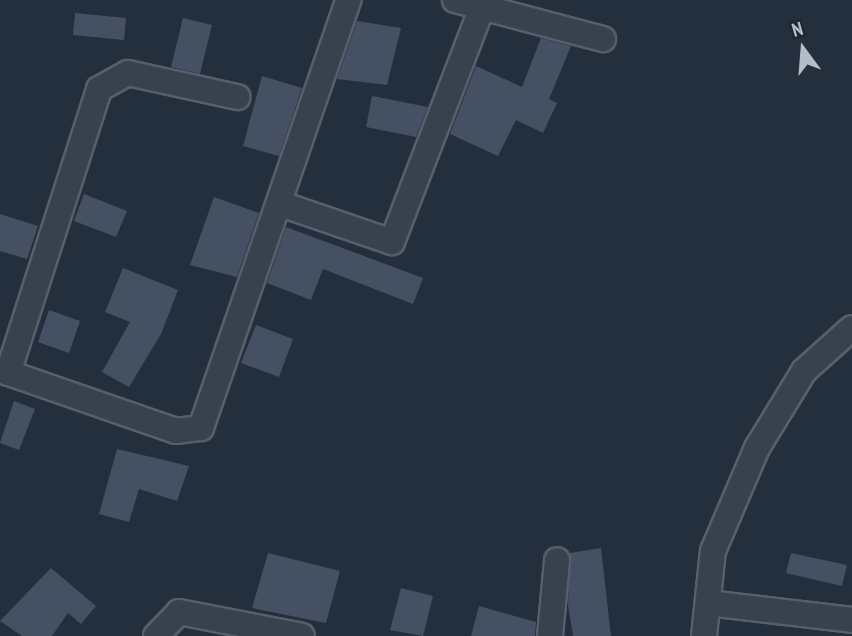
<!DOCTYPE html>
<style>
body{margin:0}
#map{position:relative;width:852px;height:636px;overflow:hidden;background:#242f3e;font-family:"PT Sans Narrow",sans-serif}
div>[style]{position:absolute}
.building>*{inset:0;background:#455162}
.roads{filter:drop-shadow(2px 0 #565f6c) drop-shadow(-2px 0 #565f6c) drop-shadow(0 2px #565f6c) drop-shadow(0 -2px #565f6c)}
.minor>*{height:24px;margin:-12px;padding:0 12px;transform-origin:12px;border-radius:12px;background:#38414e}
span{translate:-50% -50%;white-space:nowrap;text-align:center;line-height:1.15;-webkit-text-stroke:5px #1d2633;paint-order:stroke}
.north{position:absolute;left:768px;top:14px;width:70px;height:70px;-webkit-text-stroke:5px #1d2633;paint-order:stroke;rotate:344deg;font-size:19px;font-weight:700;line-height:28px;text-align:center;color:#b4bcc9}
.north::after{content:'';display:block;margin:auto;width:24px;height:32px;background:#b4bcc9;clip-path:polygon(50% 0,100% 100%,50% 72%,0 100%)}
</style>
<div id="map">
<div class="building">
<div style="clip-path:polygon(75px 13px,126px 18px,124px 40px,73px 35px)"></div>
<div style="clip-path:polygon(183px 18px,212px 25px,200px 74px,171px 67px)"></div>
<div style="clip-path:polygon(357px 21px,401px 28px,387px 85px,337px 79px)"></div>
<div style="clip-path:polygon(541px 38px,571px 46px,549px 99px,557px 103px,543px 133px,516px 120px,498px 156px,450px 134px,476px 66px,522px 87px)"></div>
<div style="clip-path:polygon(262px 76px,302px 88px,279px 156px,243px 146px)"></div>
<div style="clip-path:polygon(372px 96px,428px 107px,416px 137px,366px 127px)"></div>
<div style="clip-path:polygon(84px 194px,127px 211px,116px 237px,74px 221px)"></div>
<div style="clip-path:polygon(214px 197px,259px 213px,237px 277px,190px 265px)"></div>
<div style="clip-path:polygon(0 214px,38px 226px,27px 259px,0 251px)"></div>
<div style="clip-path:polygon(286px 227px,423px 278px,413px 304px,323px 269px,311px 300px,267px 283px)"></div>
<div style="clip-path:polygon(123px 268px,178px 290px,161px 334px,129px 387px,102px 372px,130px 322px,105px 312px)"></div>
<div style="clip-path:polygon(49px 310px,80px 321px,69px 353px,38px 342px)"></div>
<div style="clip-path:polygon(256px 325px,293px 339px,279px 377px,241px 363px)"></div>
<div style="clip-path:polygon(14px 401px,35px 409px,19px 450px,0 443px)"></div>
<div style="clip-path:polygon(117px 449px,189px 466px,177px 501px,139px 489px,129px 522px,99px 514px)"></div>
<div style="clip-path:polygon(601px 548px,611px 636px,573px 636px,568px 605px,570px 553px)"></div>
<div style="clip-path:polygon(268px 553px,340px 571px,326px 623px,252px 608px)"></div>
<div style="clip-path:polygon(791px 553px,847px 565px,842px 586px,786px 573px)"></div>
<div style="clip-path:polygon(51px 568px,96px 606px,81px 624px,68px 613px,52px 636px,22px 636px,0 621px)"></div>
<div style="clip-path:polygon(401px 588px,433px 596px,423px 636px,390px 630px)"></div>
<div style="clip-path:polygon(479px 606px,536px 622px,535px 636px,471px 636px)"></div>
</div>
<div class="roads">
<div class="minor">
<div style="left:455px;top:0;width:153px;rotate:14.8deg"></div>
<div style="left:281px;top:204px;width:117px;rotate:18.9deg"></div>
<div style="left:392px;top:242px;width:259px;rotate:-69deg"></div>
<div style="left:0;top:370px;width:186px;rotate:19.1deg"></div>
<div style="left:176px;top:431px;width:25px;rotate:-7deg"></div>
<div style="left:201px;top:428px;width:453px;rotate:-71deg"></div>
<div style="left:8px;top:373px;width:298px;rotate:-72.2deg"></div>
<div style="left:99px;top:89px;width:33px;rotate:-29deg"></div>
<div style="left:128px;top:73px;width:112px;rotate:12.4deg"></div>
<div style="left:708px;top:603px;width:145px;rotate:6.7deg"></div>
<div style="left:156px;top:636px;width:33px;rotate:-46deg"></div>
<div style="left:179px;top:612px;width:125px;rotate:11deg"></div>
<div style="left:550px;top:636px;width:76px;rotate:-84.7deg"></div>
<div style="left:704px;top:636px;width:85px;rotate:-84deg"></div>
<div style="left:713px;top:551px;width:112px;rotate:-66.9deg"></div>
<div style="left:757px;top:448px;width:90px;rotate:-58.6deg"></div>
<div style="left:804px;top:371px;width:64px;rotate:-41.9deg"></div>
</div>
</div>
<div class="north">N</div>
</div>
